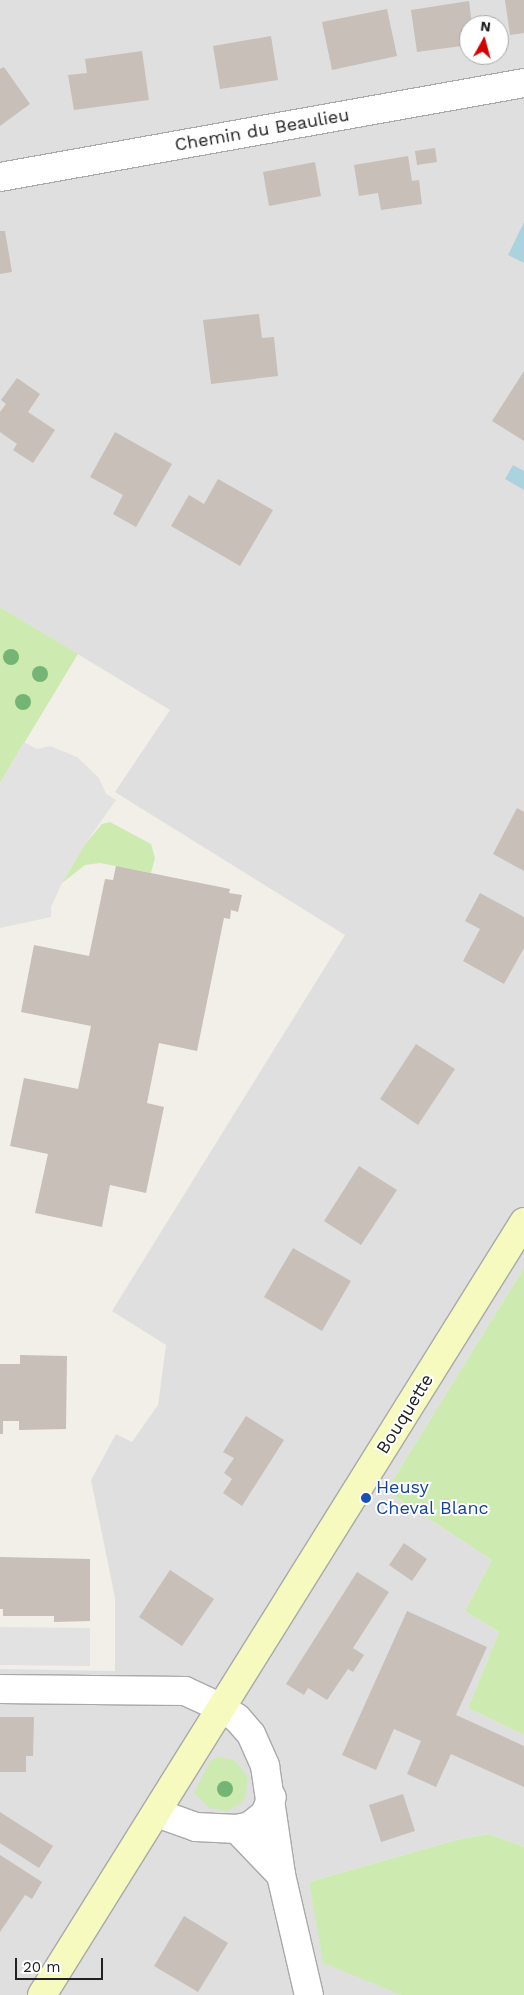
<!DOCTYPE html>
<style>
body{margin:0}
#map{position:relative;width:524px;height:1995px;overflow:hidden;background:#f2efe9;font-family:"Work Sans",sans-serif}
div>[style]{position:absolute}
.residential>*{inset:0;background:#e0dfdf}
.grass>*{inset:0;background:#cdebb0}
.parking>*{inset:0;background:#e2e2e2}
.water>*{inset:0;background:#aad3df}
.building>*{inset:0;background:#c7bfb8}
.roads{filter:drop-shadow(1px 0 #a9a9a9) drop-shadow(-1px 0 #a9a9a9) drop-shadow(0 1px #a9a9a9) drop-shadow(0 -1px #a9a9a9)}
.minor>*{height:28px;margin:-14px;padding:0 14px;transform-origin:14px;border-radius:14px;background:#fff}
.tertiary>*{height:28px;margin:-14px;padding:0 14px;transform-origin:14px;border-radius:14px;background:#fff}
.secondary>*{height:28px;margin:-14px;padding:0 14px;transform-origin:14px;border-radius:14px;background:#f7fabf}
.trees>*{width:16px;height:16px;margin:-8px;border-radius:50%;background:#74b475}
.dots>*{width:14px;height:14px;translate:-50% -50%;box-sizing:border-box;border:2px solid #fff;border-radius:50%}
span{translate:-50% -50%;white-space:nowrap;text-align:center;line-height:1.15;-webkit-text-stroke:4px #fff;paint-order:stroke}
.street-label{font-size:18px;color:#222}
.transit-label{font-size:18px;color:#164399}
.left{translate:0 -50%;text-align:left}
.north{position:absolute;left:459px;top:15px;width:50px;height:50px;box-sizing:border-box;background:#fff;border:1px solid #a7a7a7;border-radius:50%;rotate:7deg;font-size:14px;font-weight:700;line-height:20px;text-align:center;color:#222}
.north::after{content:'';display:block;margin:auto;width:18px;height:22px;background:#d40000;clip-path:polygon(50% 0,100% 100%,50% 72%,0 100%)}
.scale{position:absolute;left:15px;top:1958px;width:88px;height:22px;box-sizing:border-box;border:2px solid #222;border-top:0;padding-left:6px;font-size:15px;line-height:18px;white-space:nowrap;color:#222;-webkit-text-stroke:4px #fff;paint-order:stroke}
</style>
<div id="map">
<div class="residential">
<div style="clip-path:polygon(evenodd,0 0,524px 0,524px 1268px,386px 1491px,492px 1560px,465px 1611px,499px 1632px,468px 1708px,524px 1735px,524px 1847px,489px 1834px,460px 1839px,309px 1882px,324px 1963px,401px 1995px,0 1995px,0 1669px,115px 1671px,115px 1598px,91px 1480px,116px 1434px,132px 1442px,158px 1405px,166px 1345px,112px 1311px,345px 935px,115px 792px,170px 710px,0 607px,0 0,469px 25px,499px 25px,499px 55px,469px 55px,469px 25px)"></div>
</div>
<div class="grass">
<div style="clip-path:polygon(0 607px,78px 654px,0 783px)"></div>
<div style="clip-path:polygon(110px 822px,151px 844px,155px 858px,151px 873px,100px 863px,85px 865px,62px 883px,85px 844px,102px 824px)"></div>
<div style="clip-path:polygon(524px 1268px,524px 1735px,468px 1708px,499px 1632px,465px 1611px,492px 1560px,386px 1491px)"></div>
<div style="clip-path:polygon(217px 1757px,234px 1760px,248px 1777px,245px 1798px,239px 1805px,226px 1811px,209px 1808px,194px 1793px,210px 1761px)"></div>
<div style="clip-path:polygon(489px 1834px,524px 1847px,524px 1995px,401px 1995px,323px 1963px,309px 1882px,460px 1839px)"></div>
</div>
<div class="parking">
<div style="clip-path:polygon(24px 742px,37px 749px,50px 746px,77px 757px,99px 778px,106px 794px,116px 800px,85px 844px,62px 883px,51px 907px,51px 917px,0 928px,0 783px)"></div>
<div style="clip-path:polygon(0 1627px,90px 1628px,90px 1666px,0 1665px)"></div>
</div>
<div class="water">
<div style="clip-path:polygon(524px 222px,524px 263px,508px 255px)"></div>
<div style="clip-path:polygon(513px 465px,524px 471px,524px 490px,505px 479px)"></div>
</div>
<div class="building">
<div style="clip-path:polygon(505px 0,524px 0,524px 33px,510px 35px)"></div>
<div style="clip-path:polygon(469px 1px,472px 25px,469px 25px,469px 45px,417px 52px,411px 10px)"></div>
<div style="clip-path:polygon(387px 9px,397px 56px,332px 70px,322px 22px)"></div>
<div style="clip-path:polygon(271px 36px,278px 80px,220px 89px,213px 46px)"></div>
<div style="clip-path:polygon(142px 51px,149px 100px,74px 110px,68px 75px,87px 73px,85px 59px)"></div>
<div style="clip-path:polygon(4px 67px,30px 104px,0 126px,0 69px)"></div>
<div style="clip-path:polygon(435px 148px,437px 162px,417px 165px,415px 151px)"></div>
<div style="clip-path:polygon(408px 156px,412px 181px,419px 180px,422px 204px,381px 210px,378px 193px,359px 196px,354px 165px)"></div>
<div style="clip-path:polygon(315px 162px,321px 196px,269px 206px,263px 172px)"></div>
<div style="clip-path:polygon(0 231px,5px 231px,12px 272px,0 274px)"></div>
<div style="clip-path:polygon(259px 314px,262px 338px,274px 337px,278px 376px,211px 384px,203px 320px)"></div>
<div style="clip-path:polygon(524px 371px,524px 441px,492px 421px)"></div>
<div style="clip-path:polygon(17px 378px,40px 394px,28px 412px,55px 430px,33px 463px,13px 450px,17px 444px,0 432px,0 412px,6px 404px,1px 400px)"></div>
<div style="clip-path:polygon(115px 432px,172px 464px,136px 527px,113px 514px,123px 495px,90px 477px)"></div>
<div style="clip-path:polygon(218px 479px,273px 510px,240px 566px,171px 526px,189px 495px,204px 504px)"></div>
<div style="clip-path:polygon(517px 808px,524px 812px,524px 871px,493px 854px)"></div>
<div style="clip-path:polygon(116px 866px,230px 889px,229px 893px,242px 895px,238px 912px,231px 910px,230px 919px,224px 918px,197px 1051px,159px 1043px,147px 1103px,164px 1107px,146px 1193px,110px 1185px,102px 1227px,35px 1213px,48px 1154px,10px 1146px,24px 1078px,78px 1089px,91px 1026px,21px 1012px,34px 945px,89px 956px,105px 879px,113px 880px)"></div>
<div style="clip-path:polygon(480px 893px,524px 917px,524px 948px,504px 984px,463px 961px,480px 929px,465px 921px)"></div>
<div style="clip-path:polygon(416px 1044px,455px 1069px,418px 1125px,380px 1099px)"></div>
<div style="clip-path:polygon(359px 1166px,397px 1190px,361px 1245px,324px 1221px)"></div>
<div style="clip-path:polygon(293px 1248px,351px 1281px,322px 1331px,264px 1297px)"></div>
<div style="clip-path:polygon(20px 1355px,67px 1356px,66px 1429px,19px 1430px,19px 1421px,3px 1421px,3px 1434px,0 1434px,0 1364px,20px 1364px)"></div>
<div style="clip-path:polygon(246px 1416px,284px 1440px,242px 1506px,223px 1493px,232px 1479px,224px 1473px,234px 1458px,223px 1452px)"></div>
<div style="clip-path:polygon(404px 1543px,427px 1559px,412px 1581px,389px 1565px)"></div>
<div style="clip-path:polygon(0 1557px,90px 1559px,90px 1621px,54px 1622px,54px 1616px,3px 1616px,3px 1609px,0 1609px)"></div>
<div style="clip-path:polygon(170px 1570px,214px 1599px,182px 1646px,139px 1617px)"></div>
<div style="clip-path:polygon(357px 1572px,389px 1592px,353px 1648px,364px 1655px,353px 1672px,348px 1669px,327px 1700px,308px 1688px,304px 1695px,286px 1684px)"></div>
<div style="clip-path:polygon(407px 1611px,487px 1647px,456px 1715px,524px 1746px,524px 1787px,451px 1754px,436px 1787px,407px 1774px,421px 1741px,394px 1729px,376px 1770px,342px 1755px)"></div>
<div style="clip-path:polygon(0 1717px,34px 1717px,33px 1756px,26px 1756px,26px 1772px,0 1772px)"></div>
<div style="clip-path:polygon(403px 1794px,415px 1831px,381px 1842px,369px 1805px)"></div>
<div style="clip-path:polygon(0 1812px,53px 1846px,39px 1868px,0 1843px)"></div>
<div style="clip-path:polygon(0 1855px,42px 1882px,32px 1899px,25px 1895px,0 1932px)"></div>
<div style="clip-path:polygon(184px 1916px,228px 1943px,198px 1992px,154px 1966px)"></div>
</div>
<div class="roads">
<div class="minor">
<div style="left:0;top:177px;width:532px;rotate:-10.17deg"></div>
<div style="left:0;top:1689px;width:185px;rotate:0.6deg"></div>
<div style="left:185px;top:1691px;width:41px;rotate:24.7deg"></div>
</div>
<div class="tertiary">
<div style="left:222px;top:1708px;width:18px;rotate:34deg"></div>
<div style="left:237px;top:1718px;width:21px;rotate:49deg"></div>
<div style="left:251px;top:1734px;width:35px;rotate:66deg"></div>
<div style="left:265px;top:1766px;width:110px;rotate:81.6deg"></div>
<div style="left:281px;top:1875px;width:123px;rotate:76.9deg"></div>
<div style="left:157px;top:1813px;width:41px;rotate:19.7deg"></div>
<div style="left:196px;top:1827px;width:41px;rotate:2.8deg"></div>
<div style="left:237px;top:1829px;width:13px;rotate:-13deg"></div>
<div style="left:250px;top:1826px;width:19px;rotate:-39deg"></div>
<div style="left:265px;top:1814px;width:18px;rotate:-68deg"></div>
<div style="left:237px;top:1829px;width:64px;rotate:46.3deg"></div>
</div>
<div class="secondary">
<div style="left:42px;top:1995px;width:911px;rotate:-58.05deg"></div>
</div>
</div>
<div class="trees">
<div style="left:11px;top:657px"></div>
<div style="left:40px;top:674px"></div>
<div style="left:23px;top:702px"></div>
<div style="left:225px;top:1789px"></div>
</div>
<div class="dots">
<div style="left:366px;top:1498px;background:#1a4fb4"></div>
</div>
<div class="street-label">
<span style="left:262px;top:130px;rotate:-10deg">Chemin du Beaulieu</span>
<span style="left:405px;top:1414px;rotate:-58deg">Bouquette</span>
</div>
<div class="transit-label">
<span class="left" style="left:376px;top:1498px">Heusy<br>Cheval Blanc</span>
</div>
<div class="north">N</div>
<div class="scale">20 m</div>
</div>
